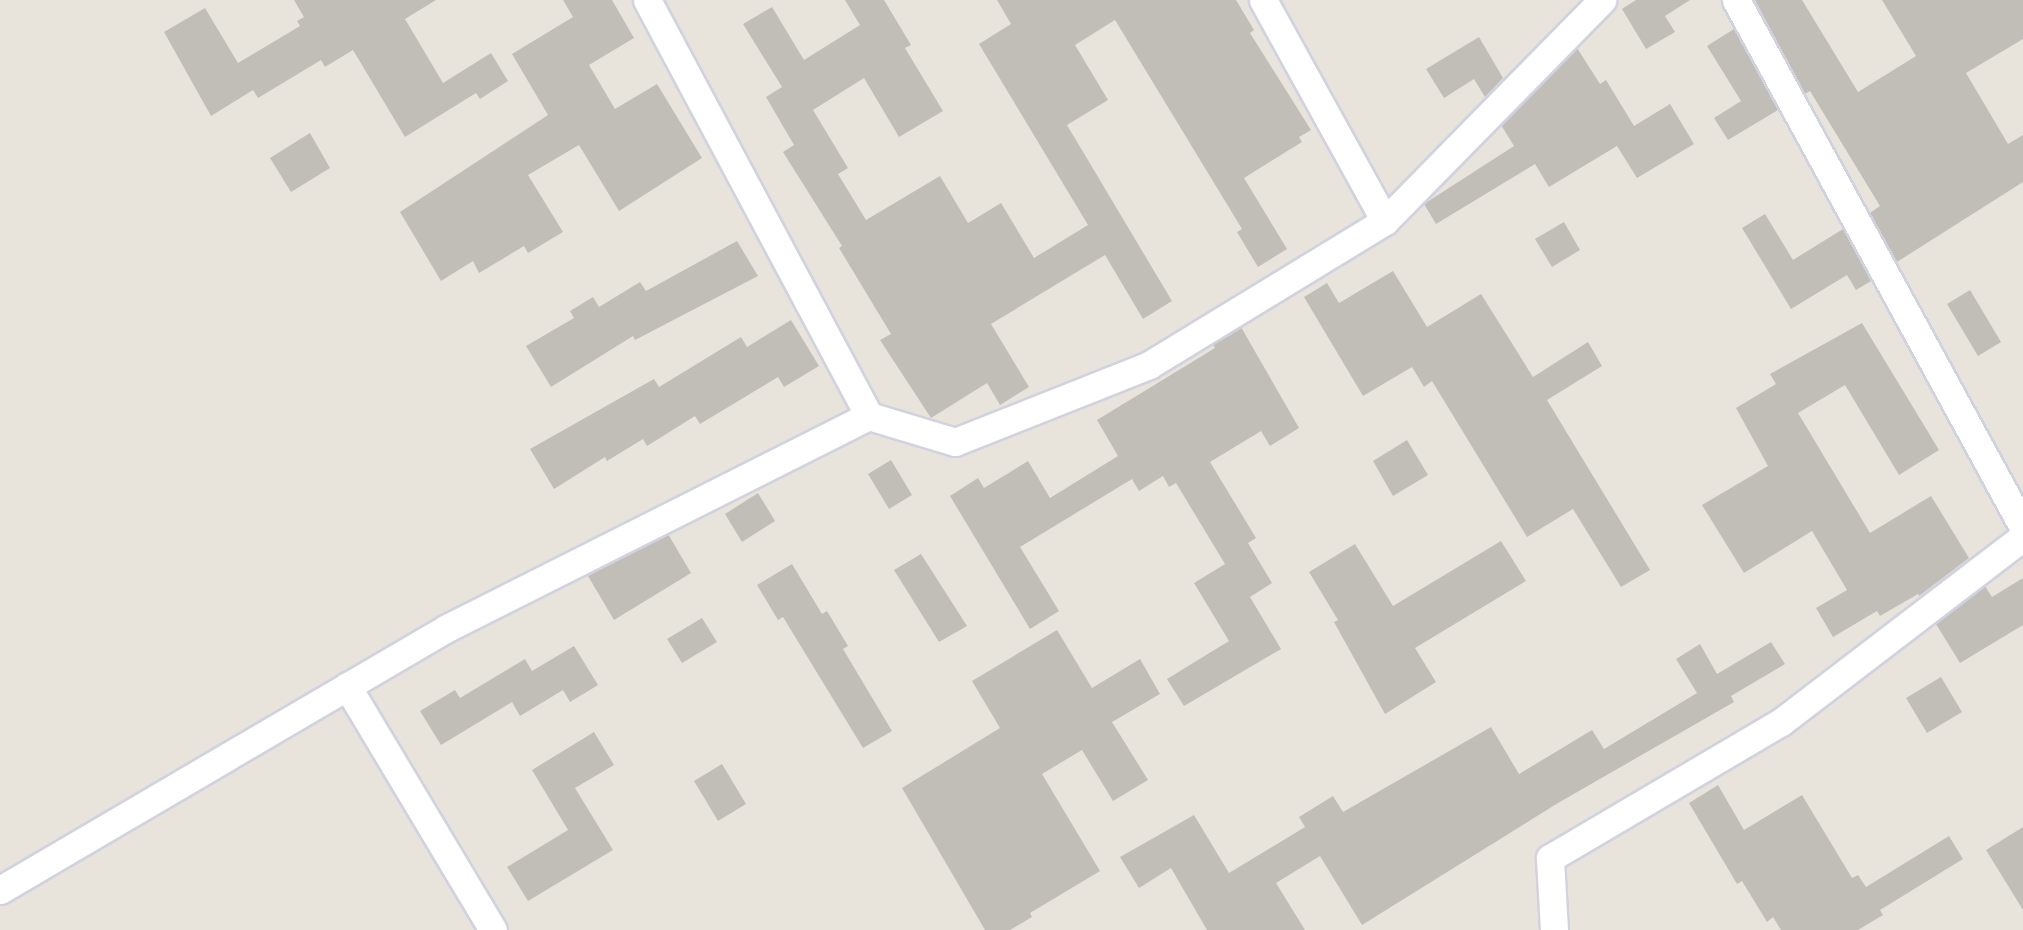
<!DOCTYPE html>
<style>
body{margin:0}
#map{position:relative;width:2023px;height:930px;overflow:hidden;background:#e9e4db;font-family:Cabin,sans-serif}
div>[style]{position:absolute}
.building>*{inset:0;background:#c1beb8}
.roads{filter:drop-shadow(2px 0 #d1d2df) drop-shadow(-2px 0 #d1d2df) drop-shadow(0 2px #d1d2df) drop-shadow(0 -2px #d1d2df)}
.street>*{height:27px;margin:-13.5px;padding:0 13.5px;transform-origin:13.5px;border-radius:13.5px;background:#fff}
span{translate:-50% -50%;white-space:nowrap;text-align:center;line-height:1.15;-webkit-text-stroke:4.5px #fff;paint-order:stroke}
</style>
<div id="map">
<div class="building">
<div style="clip-path:polygon(294px 0,436px 0,405px 19px,443px 83px,491px 53px,508px 81px,480px 99px,476px 93px,405px 137px,353px 50px,325px 67px,321px 60px,258px 98px,253px 90px,211px 116px,164px 32px,205px 8px,238px 63px,300px 26px,297px 21px,304px 17px)"></div>
<div style="clip-path:polygon(563px 0,612px 0,634px 38px,589px 65px,615px 109px,657px 84px,702px 158px,619px 211px,579px 145px,528px 175px,563px 232px,528px 253px,524px 246px,479px 273px,473px 261px,441px 281px,400px 212px,548px 115px,512px 54px,573px 17px)"></div>
<div style="clip-path:polygon(845px 0,884px 0,911px 45px,905px 48px,943px 111px,899px 137px,864px 78px,813px 110px,848px 168px,838px 174px,866px 220px,940px 176px,968px 223px,1001px 203px,1034px 258px,1088px 225px,979px 44px,1011px 24px,997px 0,1236px 0,1254px 30px,1250px 33px,1311px 130px,1299px 137px,1302px 142px,1244px 178px,1287px 249px,1258px 267px,1237px 232px,1242px 229px,1115px 20px,1075px 45px,1108px 100px,1067px 125px,1172px 301px,1143px 319px,1105px 255px,991px 324px,1029px 387px,1000px 405px,987px 383px,931px 418px,880px 340px,891px 334px,839px 248px,842px 246px,783px 152px,794px 145px,766px 97px,782px 87px,743px 24px,772px 7px,804px 60px,860px 25px)"></div>
<div style="clip-path:polygon(1636px 0,1690px 0,1665px 16px,1675px 32px,1646px 49px,1622px 9px)"></div>
<div style="clip-path:polygon(1755px 0,1802px 0,1858px 92px,1916px 56px,1882px 0,2023px 0,2023px 39px,1966px 73px,2008px 144px,2023px 135px,2023px 182px,1897px 262px,1870px 213px,1880px 206px,1810px 91px,1805px 94px)"></div>
<div style="clip-path:polygon(1734px 29px,1778px 110px,1728px 140px,1714px 118px,1741px 101px,1707px 46px)"></div>
<div style="clip-path:polygon(1479px 37px,1503px 78px,1485px 97px,1474px 79px,1444px 98px,1426px 69px)"></div>
<div style="clip-path:polygon(1577px 48px,1600px 84px,1606px 80px,1634px 126px,1670px 104px,1694px 144px,1637px 178px,1617px 146px,1549px 187px,1535px 164px,1436px 224px,1424px 204px,1514px 146px,1501px 125px)"></div>
<div style="clip-path:polygon(310px 133px,330px 168px,291px 192px,270px 158px)"></div>
<div style="clip-path:polygon(1765px 214px,1793px 260px,1843px 229px,1871px 281px,1856px 290px,1847px 275px,1791px 309px,1742px 228px)"></div>
<div style="clip-path:polygon(1564px 222px,1580px 250px,1552px 267px,1535px 239px)"></div>
<div style="clip-path:polygon(737px 241px,758px 276px,635px 340px,633px 336px,551px 387px,526px 346px,574px 318px,570px 311px,593px 297px,599px 307px,640px 282px,646px 291px)"></div>
<div style="clip-path:polygon(1393px 271px,1427px 327px,1481px 294px,1533px 377px,1588px 342px,1602px 366px,1547px 400px,1650px 570px,1621px 587px,1573px 509px,1527px 537px,1432px 381px,1424px 387px,1412px 367px,1363px 396px,1304px 297px,1327px 283px,1339px 303px)"></div>
<div style="clip-path:polygon(1970px 290px,2001px 342px,1978px 356px,1947px 304px)"></div>
<div style="clip-path:polygon(791px 320px,819px 366px,784px 387px,778px 377px,700px 424px,695px 416px,647px 446px,643px 439px,607px 461px,605px 457px,554px 489px,530px 449px,654px 379px,659px 387px,741px 337px,747px 347px)"></div>
<div style="clip-path:polygon(1862px 323px,1939px 450px,1899px 475px,1845px 385px,1798px 413px,1870px 533px,1931px 496px,1969px 558px,1919px 596px,1918px 594px,1880px 616px,1877px 611px,1833px 637px,1816px 608px,1847px 590px,1812px 531px,1744px 573px,1702px 505px,1768px 466px,1736px 408px,1776px 384px,1770px 374px)"></div>
<div style="clip-path:polygon(1241px 327px,1299px 428px,1270px 446px,1261px 431px,1210px 462px,1256px 538px,1248px 543px,1272px 583px,1250px 597px,1281px 649px,1184px 706px,1167px 679px,1229px 641px,1194px 583px,1225px 564px,1176px 483px,1169px 487px,1163px 476px,1139px 491px,1132px 479px,1020px 547px,1059px 611px,1030px 629px,950px 496px,978px 478px,984px 488px,1028px 461px,1050px 498px,1118px 456px,1097px 420px,1215px 348px,1213px 344px)"></div>
<div style="clip-path:polygon(1407px 440px,1428px 475px,1393px 496px,1373px 461px)"></div>
<div style="clip-path:polygon(891px 460px,912px 495px,889px 509px,868px 474px)"></div>
<div style="clip-path:polygon(758px 493px,775px 521px,742px 542px,725px 514px)"></div>
<div style="clip-path:polygon(668px 534px,691px 573px,614px 620px,588px 576px)"></div>
<div style="clip-path:polygon(1501px 541px,1526px 581px,1415px 648px,1436px 682px,1385px 714px,1334px 622px,1338px 620px,1309px 572px,1355px 544px,1393px 606px)"></div>
<div style="clip-path:polygon(921px 554px,967px 626px,939px 642px,894px 570px)"></div>
<div style="clip-path:polygon(792px 564px,822px 614px,827px 611px,848px 646px,843px 649px,892px 731px,863px 748px,783px 617px,778px 620px,757px 585px)"></div>
<div style="clip-path:polygon(2023px 578px,2023px 625px,1960px 663px,1936px 624px,1985px 586px,1992px 597px)"></div>
<div style="clip-path:polygon(702px 618px,717px 642px,682px 663px,667px 639px)"></div>
<div style="clip-path:polygon(1057px 630px,1092px 688px,1140px 659px,1160px 694px,1112px 722px,1148px 780px,1113px 801px,1082px 750px,1042px 774px,1100px 871px,1030px 913px,1032px 917px,1010px 930px,985px 930px,902px 788px,1000px 728px,972px 681px)"></div>
<div style="clip-path:polygon(1771px 642px,1785px 664px,1731px 696px,1734px 702px,1558px 803px,1362px 925px,1320px 856px,1276px 883px,1305px 930px,1207px 930px,1171px 868px,1139px 888px,1120px 857px,1194px 815px,1229px 873px,1305px 827px,1299px 817px,1333px 796px,1343px 812px,1491px 727px,1519px 774px,1592px 730px,1604px 749px,1697px 693px,1676px 659px,1700px 644px,1717px 674px)"></div>
<div style="clip-path:polygon(574px 646px,598px 685px,570px 702px,563px 690px,520px 716px,512px 702px,441px 745px,420px 711px,455px 690px,460px 698px,525px 659px,532px 671px)"></div>
<div style="clip-path:polygon(1941px 677px,1962px 712px,1927px 733px,1906px 698px)"></div>
<div style="clip-path:polygon(594px 732px,614px 765px,575px 788px,613px 850px,528px 901px,507px 867px,568px 830px,532px 770px)"></div>
<div style="clip-path:polygon(722px 764px,746px 804px,718px 821px,694px 781px)"></div>
<div style="clip-path:polygon(1718px 785px,1744px 830px,1802px 795px,1852px 878px,1858px 875px,1866px 887px,1949px 836px,1963px 859px,1880px 910px,1883px 915px,1858px 930px,1781px 930px,1773px 917px,1767px 922px,1742px 881px,1737px 884px,1689px 803px)"></div>
<div style="clip-path:polygon(2023px 827px,2023px 910px,1986px 850px)"></div>
</div>
<div class="roads">
<div class="street">
<div style="left:647px;top:0;width:472px;rotate:61.9deg"></div>
<div style="left:1263px;top:0;width:252px;rotate:61.1deg"></div>
<div style="left:1736px;top:0;width:600px;rotate:61.43deg"></div>
<div style="left:347px;top:686px;width:284px;rotate:59.1deg"></div>
<div style="left:0;top:890px;width:518px;rotate:-30.38deg"></div>
<div style="left:447px;top:628px;width:472px;rotate:-26.7deg"></div>
<div style="left:869px;top:416px;width:90px;rotate:16.8deg"></div>
<div style="left:955px;top:442px;width:209px;rotate:-21.6deg"></div>
<div style="left:1149px;top:365px;width:276px;rotate:-31.4deg"></div>
<div style="left:1385px;top:221px;width:310px;rotate:-45.5deg"></div>
<div style="left:1554px;top:930px;width:72px;rotate:-93.2deg"></div>
<div style="left:1550px;top:858px;width:268px;rotate:-30.5deg"></div>
<div style="left:1781px;top:722px;width:305px;rotate:-37.4deg"></div>
</div>
</div>
</div>
